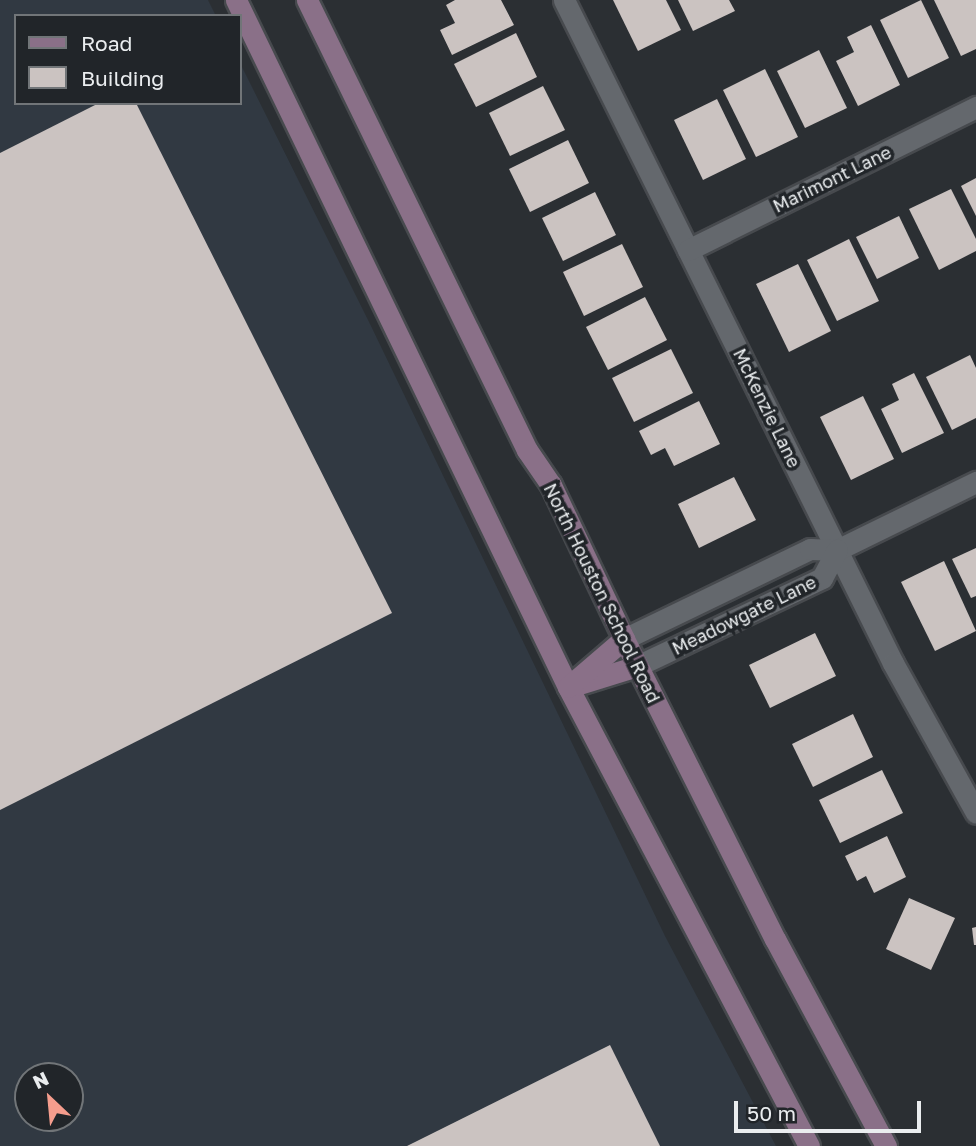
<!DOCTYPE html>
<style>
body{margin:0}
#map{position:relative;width:976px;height:1146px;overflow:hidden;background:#2b2f33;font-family:"Golos Text",sans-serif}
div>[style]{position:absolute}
.built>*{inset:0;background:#313942}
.building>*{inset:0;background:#cbc3c1}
.roads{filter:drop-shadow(2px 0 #474a4e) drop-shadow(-2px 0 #474a4e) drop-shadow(0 2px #474a4e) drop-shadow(0 -2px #474a4e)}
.street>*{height:21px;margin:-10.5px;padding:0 10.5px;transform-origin:10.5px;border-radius:10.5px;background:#64686d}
.secondary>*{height:21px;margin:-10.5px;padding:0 10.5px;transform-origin:10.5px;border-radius:10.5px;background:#8a7088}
span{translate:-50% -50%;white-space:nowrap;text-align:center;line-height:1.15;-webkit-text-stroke:7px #212529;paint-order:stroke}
.street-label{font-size:18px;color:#eaedef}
.legend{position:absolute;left:14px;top:14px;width:228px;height:91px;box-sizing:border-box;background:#212529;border:2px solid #717578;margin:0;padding:9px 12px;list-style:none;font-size:21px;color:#eaedef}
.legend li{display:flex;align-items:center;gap:14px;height:35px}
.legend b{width:35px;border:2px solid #717578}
.north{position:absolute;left:14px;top:1062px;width:70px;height:70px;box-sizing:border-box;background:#212529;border:2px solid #717578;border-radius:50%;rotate:334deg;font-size:19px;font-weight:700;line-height:28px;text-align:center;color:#eaedef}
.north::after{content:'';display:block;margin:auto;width:24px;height:32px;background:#f59d8d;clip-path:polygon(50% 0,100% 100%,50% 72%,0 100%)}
.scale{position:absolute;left:734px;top:1101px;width:187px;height:32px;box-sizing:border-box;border:4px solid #eaedef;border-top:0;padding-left:9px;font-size:21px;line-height:24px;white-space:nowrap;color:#eaedef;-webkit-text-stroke:5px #212529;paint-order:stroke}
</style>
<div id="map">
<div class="built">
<div style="clip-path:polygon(evenodd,0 0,208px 0,216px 16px,16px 16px,16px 103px,240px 103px,240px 63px,371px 326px,665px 936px,776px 1146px,0 1146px,0 0,28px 1076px,70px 1076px,70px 1118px,28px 1118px,28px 1076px)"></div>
</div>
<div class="building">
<div style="clip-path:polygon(455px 0,501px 0,514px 25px,452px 55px,440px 30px,455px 23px,446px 5px)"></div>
<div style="clip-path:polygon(613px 0,666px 0,681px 30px,638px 51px)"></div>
<div style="clip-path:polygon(678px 0,729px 0,735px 11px,693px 31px)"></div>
<div style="clip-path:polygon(921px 0,949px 58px,908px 78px,880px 20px)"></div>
<div style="clip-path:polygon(934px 0,976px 0,976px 49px,961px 56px)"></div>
<div style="clip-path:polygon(871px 25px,900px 85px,858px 106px,836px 61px,854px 52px,847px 37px)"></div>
<div style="clip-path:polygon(516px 33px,537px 77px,476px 107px,454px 64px)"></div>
<div style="clip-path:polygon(819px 50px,847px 108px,805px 128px,777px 71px)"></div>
<div style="clip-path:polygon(765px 69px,798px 137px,756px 157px,723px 90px)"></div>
<div style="clip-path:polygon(543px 86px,565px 130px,510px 156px,489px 113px)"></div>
<div style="clip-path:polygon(717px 99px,746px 159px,703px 180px,674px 120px)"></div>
<div style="clip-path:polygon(99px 103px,136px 103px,392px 613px,0 810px,0 153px)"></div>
<div style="clip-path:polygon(568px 140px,589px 183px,530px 212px,509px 169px)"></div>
<div style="clip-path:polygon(976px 178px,976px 216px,961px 186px)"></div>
<div style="clip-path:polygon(951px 189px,976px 239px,976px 251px,939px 270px,909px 209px)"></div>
<div style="clip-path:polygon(595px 192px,616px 235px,563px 261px,542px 218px)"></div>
<div style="clip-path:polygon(899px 216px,919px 258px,877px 279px,856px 237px)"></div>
<div style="clip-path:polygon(849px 239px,879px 301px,837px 321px,807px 260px)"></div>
<div style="clip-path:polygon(622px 244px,643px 287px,584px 316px,563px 272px)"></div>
<div style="clip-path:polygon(798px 264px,831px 331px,789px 352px,756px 284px)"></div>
<div style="clip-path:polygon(645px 297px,667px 340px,608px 370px,586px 327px)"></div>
<div style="clip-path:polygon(671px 349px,693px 393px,634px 422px,612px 378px)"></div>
<div style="clip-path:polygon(970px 355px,976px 368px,976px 418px,952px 430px,926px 377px)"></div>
<div style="clip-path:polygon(914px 373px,944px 433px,902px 453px,881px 409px,899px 400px,892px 384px)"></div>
<div style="clip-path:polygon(863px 396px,894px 459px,851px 480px,820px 417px)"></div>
<div style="clip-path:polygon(699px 401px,720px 444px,674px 466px,665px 448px,651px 455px,639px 431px)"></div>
<div style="clip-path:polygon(734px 477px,756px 520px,699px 548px,678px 504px)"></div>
<div style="clip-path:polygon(976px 548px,976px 596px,971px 598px,952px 559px)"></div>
<div style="clip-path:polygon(944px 561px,976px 631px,935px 651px,901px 582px)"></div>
<div style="clip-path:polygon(815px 633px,836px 676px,770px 708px,749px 665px)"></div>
<div style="clip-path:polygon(853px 714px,873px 757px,813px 787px,792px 744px)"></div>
<div style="clip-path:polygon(882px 770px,903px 813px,840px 843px,819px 800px)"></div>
<div style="clip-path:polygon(887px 836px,906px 877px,874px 893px,866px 876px,857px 881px,845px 856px)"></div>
<div style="clip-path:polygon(909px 898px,955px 918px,931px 970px,886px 949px)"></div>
<div style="clip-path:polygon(976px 927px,976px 945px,974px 945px,972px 928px)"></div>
<div style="clip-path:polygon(610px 1045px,660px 1146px,407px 1146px)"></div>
</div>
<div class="roads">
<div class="street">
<div style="left:564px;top:0;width:740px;rotate:63.61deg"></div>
<div style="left:893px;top:663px;width:171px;rotate:61deg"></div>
<div style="left:688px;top:250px;width:322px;rotate:-26.4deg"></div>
<div style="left:624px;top:639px;width:207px;rotate:-25.8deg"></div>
<div style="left:810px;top:549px;width:27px;rotate:2deg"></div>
<div style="left:837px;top:550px;width:155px;rotate:-26.1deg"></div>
<div style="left:637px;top:666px;width:205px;rotate:-25.4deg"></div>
<div style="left:822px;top:578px;width:32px;rotate:-62deg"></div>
</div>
<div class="secondary">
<div style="left:236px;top:0;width:763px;rotate:64.21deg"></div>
<div style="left:568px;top:687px;width:518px;rotate:62.3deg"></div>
<div style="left:307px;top:0;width:501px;rotate:63.95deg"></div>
<div style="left:527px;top:450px;width:42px;rotate:55.6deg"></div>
<div style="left:551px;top:485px;width:170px;rotate:64.6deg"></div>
<div style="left:624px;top:639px;width:336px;rotate:63.3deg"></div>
<div style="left:775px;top:939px;width:235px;rotate:61.8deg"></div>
<div style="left:576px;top:685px;width:64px;rotate:-17.3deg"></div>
<div style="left:568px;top:687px;width:74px;rotate:-40.6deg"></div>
</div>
</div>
<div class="street-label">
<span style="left:832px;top:179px;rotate:-26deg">Marimont Lane</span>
<span style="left:767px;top:408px;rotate:64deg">McKenzie Lane</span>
<span style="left:602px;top:593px;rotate:64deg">North Houston School Road</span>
<span style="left:744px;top:615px;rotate:-26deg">Meadowgate Lane</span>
</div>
<ul class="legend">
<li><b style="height:9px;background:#8a7088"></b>Road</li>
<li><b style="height:19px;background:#cbc3c1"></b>Building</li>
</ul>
<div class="north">N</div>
<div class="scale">50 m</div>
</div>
